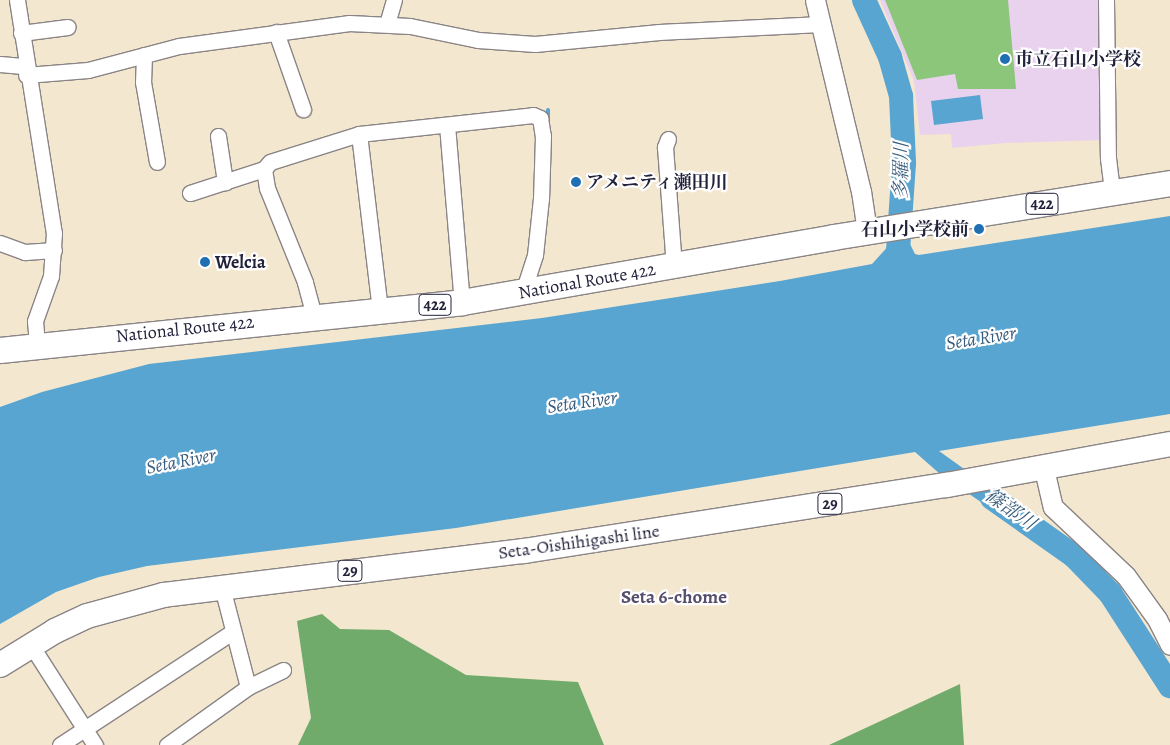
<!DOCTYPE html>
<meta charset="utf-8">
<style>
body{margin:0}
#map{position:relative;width:1170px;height:745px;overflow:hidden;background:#f3e7cf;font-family:Alegreya,"Noto Serif JP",serif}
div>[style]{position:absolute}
.built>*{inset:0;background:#e9d2ed}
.green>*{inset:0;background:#8cc67b}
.forest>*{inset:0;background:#71ab6b}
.water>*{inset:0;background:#58a5d1}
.stream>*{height:4px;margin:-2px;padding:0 2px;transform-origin:2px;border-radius:2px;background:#58a5d1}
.river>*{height:24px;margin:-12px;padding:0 12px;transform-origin:12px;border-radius:12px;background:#58a5d1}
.roads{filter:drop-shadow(1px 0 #8a8485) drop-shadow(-1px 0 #8a8485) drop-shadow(0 1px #8a8485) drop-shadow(0 -1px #8a8485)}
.minor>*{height:15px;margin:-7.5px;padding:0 7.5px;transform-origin:7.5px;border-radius:7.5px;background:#fff}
.tertiary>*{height:19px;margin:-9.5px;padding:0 9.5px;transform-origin:9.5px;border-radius:9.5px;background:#fff}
.primary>*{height:24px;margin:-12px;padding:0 12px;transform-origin:12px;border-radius:12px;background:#fff}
.trunk>*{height:25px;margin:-12.5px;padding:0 12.5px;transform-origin:12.5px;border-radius:12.5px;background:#fff}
.dots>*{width:14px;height:14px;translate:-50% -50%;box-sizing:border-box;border:2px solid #fff;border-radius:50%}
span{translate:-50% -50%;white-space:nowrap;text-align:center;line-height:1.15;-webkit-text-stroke:4.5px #fff;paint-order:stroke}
.shield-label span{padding:1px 4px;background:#fff;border:1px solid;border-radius:4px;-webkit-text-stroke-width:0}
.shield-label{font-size:16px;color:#22223b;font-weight:700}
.poi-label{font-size:18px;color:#22223b;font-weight:700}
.left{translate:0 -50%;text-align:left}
.right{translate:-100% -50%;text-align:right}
.street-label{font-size:18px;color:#22223b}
.water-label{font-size:19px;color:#3a5d7e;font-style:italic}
.neighbourhood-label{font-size:19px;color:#574e6d;font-weight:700}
</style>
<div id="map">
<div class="built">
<div style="clip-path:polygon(880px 0,1102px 0,1104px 140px,1005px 143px,952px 148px,951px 134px,920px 135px,914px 81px)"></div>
</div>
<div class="green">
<div style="clip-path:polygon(885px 0,1008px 0,1016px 89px,958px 89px,955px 74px,917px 80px)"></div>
</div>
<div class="forest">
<div style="clip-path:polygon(322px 614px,340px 629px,389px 630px,466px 675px,578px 682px,604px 745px,298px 745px,311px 718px,297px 621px)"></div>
<div style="clip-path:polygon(960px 684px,964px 745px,829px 745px)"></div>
</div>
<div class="water">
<div style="clip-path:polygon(980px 95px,983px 119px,934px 125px,931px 101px)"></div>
<div style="clip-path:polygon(1170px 216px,1170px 414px,939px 451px,1023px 511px,1013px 524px,940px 474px,915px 452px,456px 528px,147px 566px,99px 577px,56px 592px,0 624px,0 407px,42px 392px,149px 364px,542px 318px,780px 281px,872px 264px,892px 242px,908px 240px,915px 254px,919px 255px)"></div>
</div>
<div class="stream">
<div style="left:548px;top:123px;width:13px;rotate:-90deg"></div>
</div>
<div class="river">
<div style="left:864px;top:0;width:63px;rotate:65.5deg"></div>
<div style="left:890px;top:57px;width:41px;rotate:74.2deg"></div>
<div style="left:901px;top:96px;width:67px;rotate:87.4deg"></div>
<div style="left:904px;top:163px;width:88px;rotate:93.9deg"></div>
<div style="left:898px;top:251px;width:23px;rotate:77deg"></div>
<div style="left:992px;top:498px;width:100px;rotate:35.3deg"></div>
<div style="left:1074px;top:556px;width:52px;rotate:45.8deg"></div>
<div style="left:1110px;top:593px;width:111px;rotate:57.2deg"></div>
</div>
<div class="roads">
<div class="minor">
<div style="left:17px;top:0;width:236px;rotate:81deg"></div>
<div style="left:54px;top:233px;width:43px;rotate:94deg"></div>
<div style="left:51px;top:276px;width:48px;rotate:109.6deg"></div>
<div style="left:35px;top:321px;width:23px;rotate:85deg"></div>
<div style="left:1106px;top:0;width:158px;rotate:89.3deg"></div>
<div style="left:1108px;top:158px;width:35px;rotate:83deg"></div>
<div style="left:387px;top:24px;width:25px;rotate:-74deg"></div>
<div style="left:276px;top:32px;width:82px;rotate:70.7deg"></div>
<div style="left:21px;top:33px;width:47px;rotate:-7.3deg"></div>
<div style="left:144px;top:55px;width:27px;rotate:92deg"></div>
<div style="left:143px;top:82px;width:81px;rotate:80.1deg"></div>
<div style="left:0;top:64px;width:25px;rotate:5deg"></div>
<div style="left:26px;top:75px;width:62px;rotate:-4.6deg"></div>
<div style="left:88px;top:70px;width:94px;rotate:-14.8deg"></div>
<div style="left:179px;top:46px;width:172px;rotate:-7.7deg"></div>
<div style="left:349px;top:23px;width:61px;rotate:2.8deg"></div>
<div style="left:410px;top:26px;width:69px;rotate:11.6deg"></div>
<div style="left:478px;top:40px;width:57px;rotate:4deg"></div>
<div style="left:535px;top:44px;width:125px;rotate:-5.5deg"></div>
<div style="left:659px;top:32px;width:162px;rotate:-2.8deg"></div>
<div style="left:447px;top:125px;width:178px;rotate:85.2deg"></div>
<div style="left:359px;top:134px;width:177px;rotate:83.2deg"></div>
<div style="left:218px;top:136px;width:47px;rotate:81.3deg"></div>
<div style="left:668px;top:139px;width:9px;rotate:111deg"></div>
<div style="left:665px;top:147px;width:119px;rotate:85.7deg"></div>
<div style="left:190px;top:193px;width:78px;rotate:-18deg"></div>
<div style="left:0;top:243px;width:27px;rotate:20deg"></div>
<div style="left:25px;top:252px;width:29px;rotate:-4deg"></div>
<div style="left:314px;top:316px;width:35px;rotate:-105deg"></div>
<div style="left:305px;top:282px;width:101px;rotate:-112deg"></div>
<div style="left:267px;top:188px;width:19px;rotate:-99deg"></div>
<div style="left:264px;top:169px;width:9px;rotate:-49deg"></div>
<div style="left:270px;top:162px;width:93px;rotate:-17.5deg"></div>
<div style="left:359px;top:134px;width:175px;rotate:-6.2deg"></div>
<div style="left:533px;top:115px;width:8px;rotate:23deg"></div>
<div style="left:540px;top:118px;width:18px;rotate:81deg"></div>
<div style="left:543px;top:136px;width:62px;rotate:91.8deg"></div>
<div style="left:541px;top:198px;width:57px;rotate:96deg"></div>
<div style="left:535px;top:255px;width:40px;rotate:108deg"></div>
<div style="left:31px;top:645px;width:119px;rotate:57.4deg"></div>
<div style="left:248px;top:687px;width:39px;rotate:-26deg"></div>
<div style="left:60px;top:745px;width:206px;rotate:-33.3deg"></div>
<div style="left:167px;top:745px;width:100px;rotate:-35.6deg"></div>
<div style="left:248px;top:687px;width:103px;rotate:-104.6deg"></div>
</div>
<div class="tertiary">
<div style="left:815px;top:0;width:196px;rotate:76.5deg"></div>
<div style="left:861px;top:191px;width:40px;rotate:81.5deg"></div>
<div style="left:1044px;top:469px;width:39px;rotate:77deg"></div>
<div style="left:1053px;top:507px;width:100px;rotate:43.4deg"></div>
<div style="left:1126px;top:576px;width:53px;rotate:54.2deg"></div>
<div style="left:1157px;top:619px;width:29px;rotate:63deg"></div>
</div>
<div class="primary">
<div style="left:0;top:665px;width:65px;rotate:-31.7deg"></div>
<div style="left:55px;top:631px;width:35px;rotate:-25deg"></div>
<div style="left:87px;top:616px;width:80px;rotate:-15.3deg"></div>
<div style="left:164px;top:595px;width:363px;rotate:-7deg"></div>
<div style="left:524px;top:551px;width:428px;rotate:-8.9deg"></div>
<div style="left:947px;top:485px;width:227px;rotate:-10.4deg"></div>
</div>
<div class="trunk">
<div style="left:0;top:350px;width:464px;rotate:-5.9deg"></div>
<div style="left:462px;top:302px;width:377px;rotate:-9.9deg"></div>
<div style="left:833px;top:237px;width:341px;rotate:-9.1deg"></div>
</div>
</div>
<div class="dots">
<div style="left:1005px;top:59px;background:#1f6fb2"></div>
<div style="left:576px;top:182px;background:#1f6fb2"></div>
<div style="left:979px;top:229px;background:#1f6fb2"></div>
<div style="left:205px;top:262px;background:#1f6fb2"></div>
</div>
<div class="shield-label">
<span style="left:1042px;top:204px">422</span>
<span style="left:435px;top:305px">422</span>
<span style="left:830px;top:504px">29</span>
<span style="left:350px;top:571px">29</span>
</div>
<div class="poi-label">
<span class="left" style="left:1015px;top:59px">市立石山小学校</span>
<span class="left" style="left:586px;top:182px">アメニティ瀬田川</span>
<span class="right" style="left:969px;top:229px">石山小学校前</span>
<span class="left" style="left:215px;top:262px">Welcia</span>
</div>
<div class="street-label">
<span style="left:587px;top:281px;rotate:-10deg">National Route 422</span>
<span style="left:185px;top:329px;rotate:-6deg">National Route 422</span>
<span style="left:579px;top:542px;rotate:-8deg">Seta-Oishihigashi line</span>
</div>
<div class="water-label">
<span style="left:902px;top:171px;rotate:-89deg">多羅川</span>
<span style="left:981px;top:339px;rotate:-9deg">Seta River</span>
<span style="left:582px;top:403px;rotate:-8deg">Seta River</span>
<span style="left:181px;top:462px;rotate:-11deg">Seta River</span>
<span style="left:1010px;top:510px;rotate:35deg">篠部川</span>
</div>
<div class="neighbourhood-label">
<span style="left:674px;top:598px">Seta 6-chome</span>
</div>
</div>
